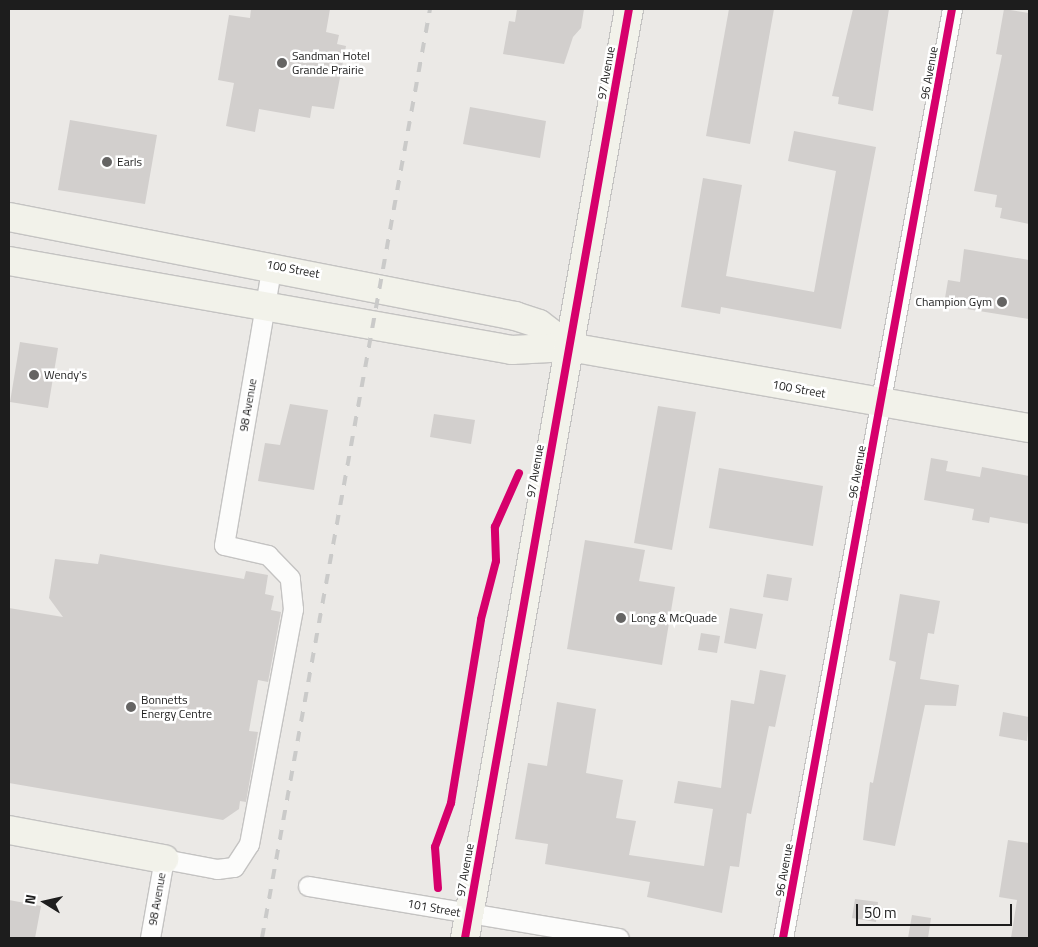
<!DOCTYPE html>
<style>
body{margin:0}
#map{position:relative;width:1038px;height:947px;overflow:hidden;background:#ebe9e6;font-family:"Titillium Web",sans-serif}
div>[style]{position:absolute}
.building>*{inset:0;background:#d2cfcd}
.roads{filter:drop-shadow(1px 0 #c4c3c2) drop-shadow(-1px 0 #c4c3c2) drop-shadow(0 1px #c4c3c2) drop-shadow(0 -1px #c4c3c2)}
.street>*{height:19px;margin:-9.5px;padding:0 9.5px;transform-origin:9.5px;border-radius:9.5px;background:#fcfcfb}
.secondary>*{height:28px;margin:-14px;padding:0 14px;transform-origin:14px;border-radius:14px;background:#f2f2ea}
.rail>*{height:4px;margin-top:-2px;transform-origin:0;background:repeating-linear-gradient(90deg,#cacac9 0 10px,transparent 0 20px)}
.cycleway>*{height:8px;margin:-4px;padding:0 4px;transform-origin:4px;border-radius:4px;background:#d6006c}
.dots>*{width:14px;height:14px;translate:-50% -50%;box-sizing:border-box;border:2px solid #fff;border-radius:50%}
span{translate:-50% -50%;white-space:nowrap;text-align:center;line-height:1.15;-webkit-text-stroke:5px #fff;paint-order:stroke}
.poi-label{font-size:12px;color:#1d1d1d}
.left{translate:0 -50%;text-align:left}
.right{translate:-100% -50%;text-align:right}
.street-label{font-size:12px;color:#1d1d1d}
.frame{position:absolute;inset:0;border:10px solid #1d1d1d;pointer-events:none}
.north{position:absolute;left:20px;top:877px;width:50px;height:50px;-webkit-text-stroke:4px #fff;paint-order:stroke;rotate:280deg;font-size:14px;font-weight:700;line-height:20px;text-align:center;color:#1d1d1d}
.north::after{content:'';display:block;margin:auto;width:18px;height:22px;background:#1d1d1d;clip-path:polygon(50% 0,100% 100%,50% 72%,0 100%)}
.scale{position:absolute;left:856px;top:904px;width:156px;height:22px;box-sizing:border-box;border:2px solid #1d1d1d;border-top:0;padding-left:6px;font-size:15px;line-height:18px;white-space:nowrap;color:#1d1d1d;-webkit-text-stroke:4px #fff;paint-order:stroke}
</style>
<div id="map">
<div class="building">
<div style="clip-path:polygon(251px 9px,330px 9px,326px 32px,339px 35px,337px 44px,346px 46px,334px 109px,312px 106px,310px 118px,259px 109px,255px 132px,226px 126px,234px 83px,218px 80px,229px 15px,250px 18px)"></div>
<div style="clip-path:polygon(517px 9px,584px 9px,581px 28px,573px 37px,564px 64px,503px 54px,509px 21px,515px 22px)"></div>
<div style="clip-path:polygon(729px 9px,774px 9px,750px 144px,706px 136px)"></div>
<div style="clip-path:polygon(853px 9px,889px 9px,873px 111px,838px 104px,839px 97px,832px 96px)"></div>
<div style="clip-path:polygon(1004px 9px,1029px 13px,1029px 224px,1000px 218px,1002px 208px,995px 207px,997px 195px,974px 191px,1002px 55px,996px 54px)"></div>
<div style="clip-path:polygon(470px 107px,546px 121px,540px 158px,463px 144px)"></div>
<div style="clip-path:polygon(70px 120px,157px 135px,145px 204px,58px 190px)"></div>
<div style="clip-path:polygon(794px 131px,876px 147px,841px 329px,721px 307px,720px 314px,681px 307px,703px 178px,742px 185px,726px 276px,814px 292px,836px 171px,788px 161px)"></div>
<div style="clip-path:polygon(964px 249px,1029px 260px,1029px 319px,954px 307px,955px 300px,945px 298px,948px 280px,960px 282px)"></div>
<div style="clip-path:polygon(20px 342px,58px 348px,48px 408px,10px 402px)"></div>
<div style="clip-path:polygon(290px 404px,328px 410px,314px 490px,258px 481px,265px 443px,280px 445px)"></div>
<div style="clip-path:polygon(658px 406px,696px 412px,672px 550px,634px 543px)"></div>
<div style="clip-path:polygon(434px 414px,475px 420px,471px 444px,430px 437px)"></div>
<div style="clip-path:polygon(931px 458px,948px 461px,946px 471px,980px 477px,982px 467px,1029px 476px,1029px 524px,990px 517px,989px 523px,972px 520px,974px 509px,924px 500px)"></div>
<div style="clip-path:polygon(719px 468px,823px 486px,813px 546px,709px 528px)"></div>
<div style="clip-path:polygon(585px 540px,645px 550px,639px 581px,675px 587px,662px 665px,567px 649px)"></div>
<div style="clip-path:polygon(100px 554px,244px 579px,246px 571px,268px 575px,265px 594px,274px 596px,271px 610px,281px 612px,268px 682px,258px 680px,249px 731px,258px 732px,246px 802px,240px 801px,239px 809px,223px 820px,9px 783px,9px 608px,63px 617px,49px 598px,55px 559px,98px 564px)"></div>
<div style="clip-path:polygon(767px 574px,792px 578px,788px 601px,763px 597px)"></div>
<div style="clip-path:polygon(900px 594px,940px 601px,934px 634px,928px 633px,920px 679px,959px 685px,956px 706px,925px 705px,895px 846px,863px 840px,870px 782px,873px 783px,896px 662px,889px 660px)"></div>
<div style="clip-path:polygon(730px 608px,763px 614px,756px 649px,724px 643px)"></div>
<div style="clip-path:polygon(701px 633px,720px 636px,717px 653px,698px 650px)"></div>
<div style="clip-path:polygon(760px 670px,786px 675px,775px 727px,769px 726px,751px 814px,747px 813px,739px 867px,730px 866px,722px 913px,647px 897px,650px 882px,545px 864px,548px 844px,515px 839px,528px 763px,547px 766px,557px 702px,596px 709px,586px 773px,623px 780px,616px 818px,636px 821px,629px 855px,704px 866px,713px 809px,674px 803px,678px 781px,721px 788px,731px 700px,754px 704px)"></div>
<div style="clip-path:polygon(1003px 712px,1029px 717px,1027px 741px,999px 736px)"></div>
<div style="clip-path:polygon(1008px 840px,1029px 843px,1029px 938px,1011px 938px,1017px 900px,999px 897px)"></div>
<div style="clip-path:polygon(855px 899px,878px 902px,876px 922px,852px 918px)"></div>
<div style="clip-path:polygon(9px 900px,41px 906px,35px 938px,9px 938px)"></div>
<div style="clip-path:polygon(912px 915px,931px 918px,928px 938px,908px 938px)"></div>
</div>
<div class="roads">
<div class="street">
<div style="left:308px;top:886px;width:315px;rotate:9.5deg"></div>
<div style="left:150px;top:938px;width:80px;rotate:-80deg"></div>
<div style="left:164px;top:859px;width:54px;rotate:10.7deg"></div>
<div style="left:217px;top:869px;width:17px;rotate:-7deg"></div>
<div style="left:234px;top:867px;width:27px;rotate:-57deg"></div>
<div style="left:249px;top:844px;width:239px;rotate:-79.4deg"></div>
<div style="left:293px;top:609px;width:31px;rotate:-96deg"></div>
<div style="left:290px;top:578px;width:32px;rotate:-134deg"></div>
<div style="left:268px;top:555px;width:45px;rotate:-167.2deg"></div>
<div style="left:224px;top:545px;width:284px;rotate:-80.3deg"></div>
<div style="left:783px;top:938px;width:944px;rotate:-79.69deg"></div>
</div>
<div class="secondary">
<div style="left:9px;top:217px;width:516px;rotate:11.07deg"></div>
<div style="left:515px;top:316px;width:25px;rotate:18deg"></div>
<div style="left:539px;top:324px;width:38px;rotate:37deg"></div>
<div style="left:9px;top:261px;width:511px;rotate:10.03deg"></div>
<div style="left:512px;top:350px;width:57px;rotate:-3deg"></div>
<div style="left:569px;top:347px;width:467px;rotate:10deg"></div>
<div style="left:9px;top:830px;width:158px;rotate:10.6deg"></div>
<div style="left:465px;top:938px;width:943px;rotate:-79.99deg"></div>
</div>
</div>
<div class="rail">
<div style="left:262px;top:938px;width:944px;rotate:-79.75deg"></div>
</div>
<div class="cycleway">
<div style="left:438px;top:888px;width:41px;rotate:-94.2deg"></div>
<div style="left:435px;top:847px;width:47px;rotate:-70deg"></div>
<div style="left:451px;top:803px;width:186px;rotate:-80.7deg"></div>
<div style="left:481px;top:619px;width:60px;rotate:-75.5deg"></div>
<div style="left:496px;top:561px;width:34px;rotate:-92deg"></div>
<div style="left:495px;top:527px;width:59px;rotate:-66deg"></div>
<div style="left:465px;top:938px;width:943px;rotate:-79.99deg"></div>
<div style="left:783px;top:938px;width:944px;rotate:-79.69deg"></div>
</div>
<div class="dots">
<div style="left:282px;top:63px;background:#656463"></div>
<div style="left:107px;top:162px;background:#656463"></div>
<div style="left:1002px;top:302px;background:#656463"></div>
<div style="left:34px;top:375px;background:#656463"></div>
<div style="left:621px;top:618px;background:#656463"></div>
<div style="left:131px;top:707px;background:#656463"></div>
</div>
<div class="poi-label">
<span class="left" style="left:292px;top:63px">Sandman Hotel<br>Grande Prairie</span>
<span class="left" style="left:117px;top:162px">Earls</span>
<span class="right" style="left:992px;top:302px">Champion Gym</span>
<span class="left" style="left:44px;top:375px">Wendy's</span>
<span class="left" style="left:631px;top:618px">Long &amp; McQuade</span>
<span class="left" style="left:141px;top:707px">Bonnetts<br>Energy Centre</span>
</div>
<div class="street-label">
<span style="left:606px;top:73px;rotate:-80deg">97 Avenue</span>
<span style="left:929px;top:73px;rotate:-80deg">96 Avenue</span>
<span style="left:293px;top:269px;rotate:11deg">100 Street</span>
<span style="left:799px;top:389px;rotate:10deg">100 Street</span>
<span style="left:248px;top:405px;rotate:-80deg">98 Avenue</span>
<span style="left:535px;top:471px;rotate:-80deg">97 Avenue</span>
<span style="left:857px;top:472px;rotate:-80deg">96 Avenue</span>
<span style="left:465px;top:870px;rotate:-80deg">97 Avenue</span>
<span style="left:784px;top:870px;rotate:-80deg">96 Avenue</span>
<span style="left:157px;top:899px;rotate:-80deg">98 Avenue</span>
<span style="left:434px;top:908px;rotate:10deg">101 Street</span>
</div>
<div class="frame"></div>
<div class="north">N</div>
<div class="scale">50 m</div>
</div>
